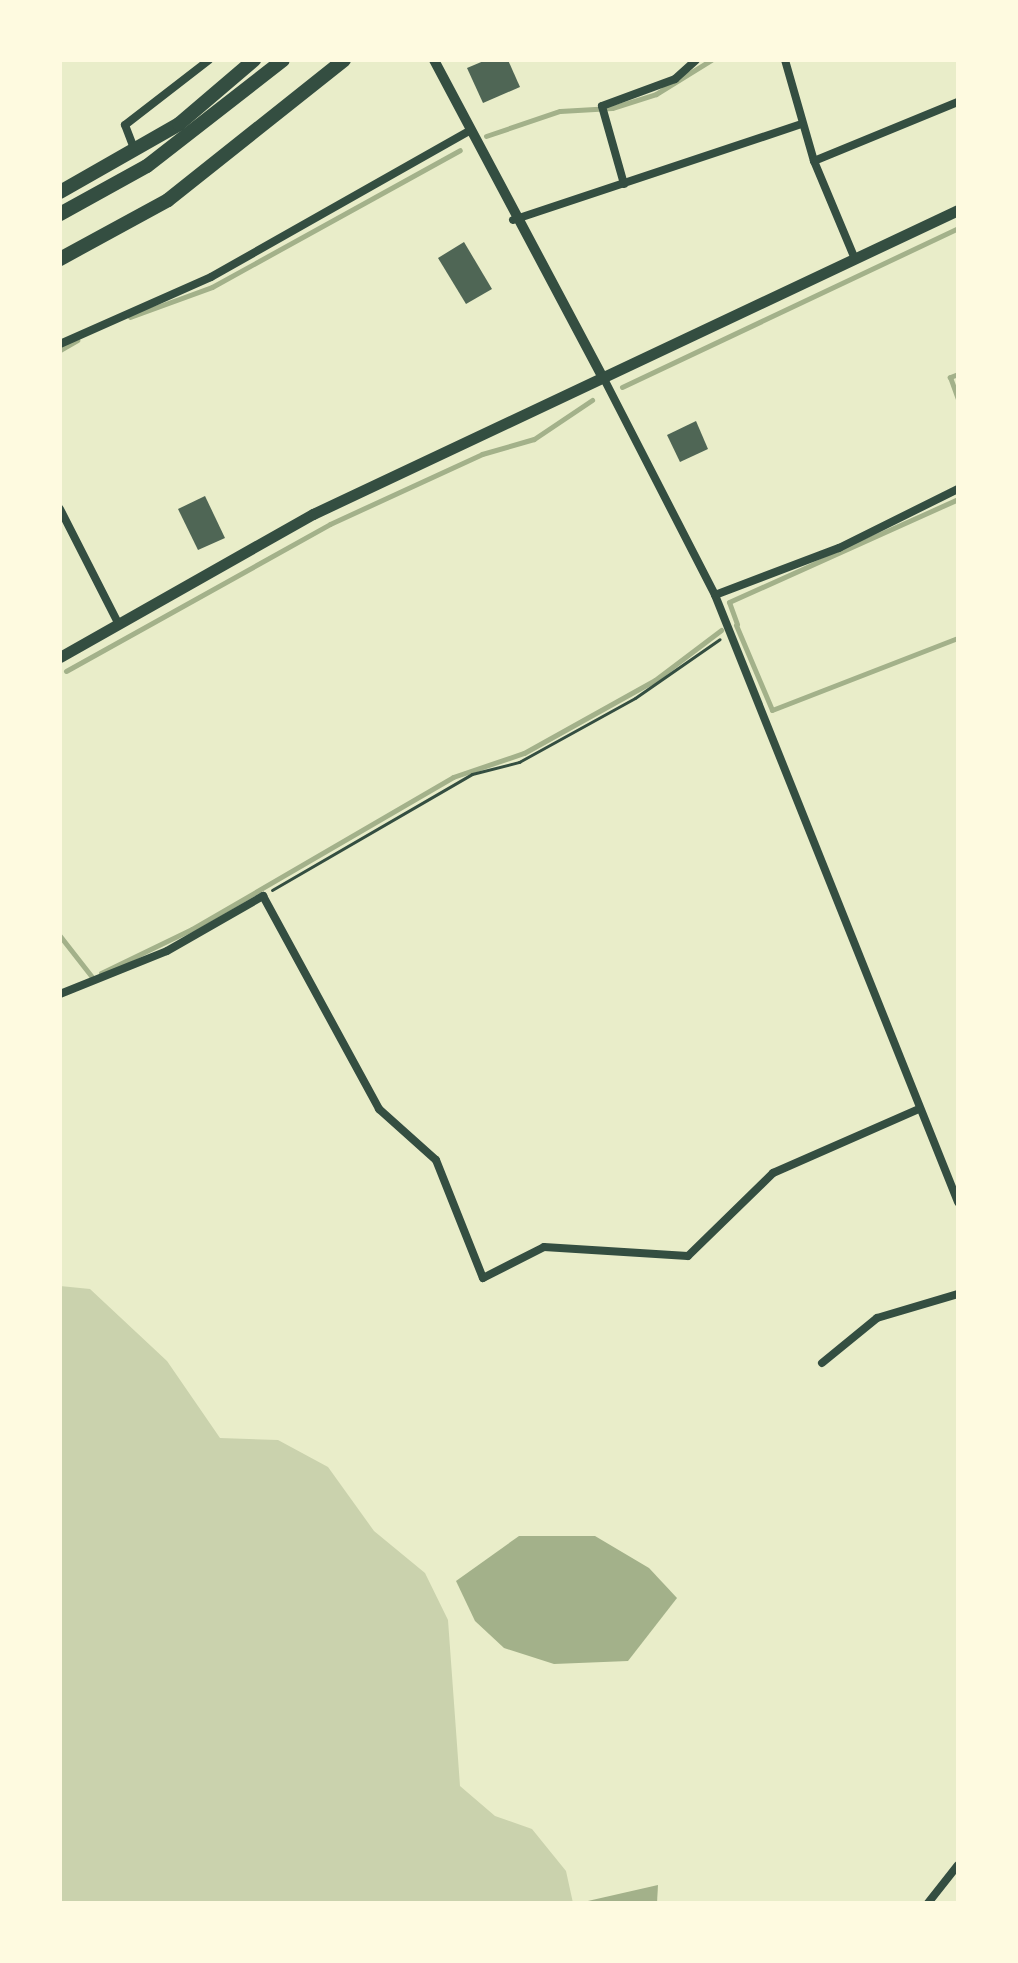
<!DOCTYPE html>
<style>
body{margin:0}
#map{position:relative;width:1018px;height:1963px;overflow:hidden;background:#e9edc9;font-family:Arial,sans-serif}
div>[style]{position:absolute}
.green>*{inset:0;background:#cad2ad}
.water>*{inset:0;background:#a3b18a}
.stream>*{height:5px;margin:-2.5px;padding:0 2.5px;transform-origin:2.5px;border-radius:2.5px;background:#a3b18a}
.building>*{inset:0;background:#4f6655}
.path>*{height:3px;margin:-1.5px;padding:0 1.5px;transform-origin:1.5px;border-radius:1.5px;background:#344e41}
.minor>*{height:8px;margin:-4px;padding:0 4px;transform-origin:4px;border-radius:4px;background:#344e41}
.tertiary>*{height:10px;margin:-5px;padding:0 5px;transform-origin:5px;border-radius:5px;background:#344e41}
.secondary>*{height:11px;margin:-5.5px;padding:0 5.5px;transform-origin:5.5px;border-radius:5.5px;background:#344e41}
.trunk>*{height:14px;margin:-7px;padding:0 7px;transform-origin:7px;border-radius:7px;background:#344e41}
span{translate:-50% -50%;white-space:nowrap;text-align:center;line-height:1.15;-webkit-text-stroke:7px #fefae0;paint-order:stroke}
.frame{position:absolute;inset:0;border:62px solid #fefae0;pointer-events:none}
</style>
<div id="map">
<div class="green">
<div style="clip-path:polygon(60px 1286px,90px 1289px,167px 1361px,220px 1438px,278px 1440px,328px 1467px,374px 1531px,425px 1573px,448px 1620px,460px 1786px,495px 1816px,532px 1829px,566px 1871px,573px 1903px,60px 1903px)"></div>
</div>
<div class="water">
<div style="clip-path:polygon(519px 1536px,595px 1536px,649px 1568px,677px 1598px,628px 1661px,554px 1664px,504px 1648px,475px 1621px,456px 1581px)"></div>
<div style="clip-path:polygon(658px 1885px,657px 1903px,579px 1903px)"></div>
</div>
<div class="stream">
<div style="left:486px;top:136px;width:78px;rotate:-18.7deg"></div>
<div style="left:560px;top:111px;width:52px;rotate:-3.3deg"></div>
<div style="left:612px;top:108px;width:46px;rotate:-17.7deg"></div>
<div style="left:656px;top:94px;width:65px;rotate:-31.7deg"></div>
<div style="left:130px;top:317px;width:87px;rotate:-20.1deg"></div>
<div style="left:212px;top:287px;width:283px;rotate:-28.9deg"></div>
<div style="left:60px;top:350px;width:20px;rotate:-30deg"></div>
<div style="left:958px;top:374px;width:9px;rotate:159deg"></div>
<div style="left:950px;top:377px;width:23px;rotate:70deg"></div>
<div style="left:622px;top:387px;width:372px;rotate:-25.3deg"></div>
<div style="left:737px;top:624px;width:23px;rotate:-110deg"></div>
<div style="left:729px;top:602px;width:251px;rotate:-24.2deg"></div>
<div style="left:736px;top:625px;width:92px;rotate:67deg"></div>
<div style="left:772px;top:710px;width:199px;rotate:-21.2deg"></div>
<div style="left:66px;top:671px;width:302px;rotate:-29.1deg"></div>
<div style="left:330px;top:524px;width:167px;rotate:-24.7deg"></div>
<div style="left:482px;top:454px;width:54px;rotate:-16.1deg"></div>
<div style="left:534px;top:439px;width:70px;rotate:-33.9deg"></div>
<div style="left:60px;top:936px;width:52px;rotate:52deg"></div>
<div style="left:101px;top:973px;width:101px;rotate:-25.8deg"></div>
<div style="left:192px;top:929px;width:302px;rotate:-30.2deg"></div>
<div style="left:453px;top:777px;width:75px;rotate:-18.7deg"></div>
<div style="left:524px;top:753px;width:150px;rotate:-29.1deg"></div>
<div style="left:655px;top:680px;width:83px;rotate:-37.1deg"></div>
</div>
<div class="building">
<div style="clip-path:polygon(486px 60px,508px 60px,520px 87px,483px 103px,467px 68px)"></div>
<div style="clip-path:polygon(464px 242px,492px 289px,466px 304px,438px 258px)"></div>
<div style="clip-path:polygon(696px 421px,708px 449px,680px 462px,667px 435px)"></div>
<div style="clip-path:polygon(205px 496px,225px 538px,198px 550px,178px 509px)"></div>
</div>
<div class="path">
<div style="left:272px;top:890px;width:231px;rotate:-30.1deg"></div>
<div style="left:472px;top:774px;width:49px;rotate:-14.3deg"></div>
<div style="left:519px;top:762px;width:132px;rotate:-28.9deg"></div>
<div style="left:635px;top:698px;width:103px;rotate:-34.8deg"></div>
</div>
<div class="minor">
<div style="left:785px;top:60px;width:105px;rotate:74deg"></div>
<div style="left:814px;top:161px;width:106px;rotate:67.3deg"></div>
<div style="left:135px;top:151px;width:28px;rotate:-111deg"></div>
<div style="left:125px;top:125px;width:106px;rotate:-37.7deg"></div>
<div style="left:814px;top:161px;width:156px;rotate:-22.3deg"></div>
<div style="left:624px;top:184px;width:81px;rotate:-105.8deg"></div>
<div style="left:602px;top:106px;width:78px;rotate:-20.3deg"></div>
<div style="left:675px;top:79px;width:28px;rotate:-42deg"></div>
<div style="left:513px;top:220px;width:304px;rotate:-18.4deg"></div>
<div style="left:60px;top:344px;width:165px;rotate:-23.9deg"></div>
<div style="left:211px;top:277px;width:294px;rotate:-29.5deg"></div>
<div style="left:602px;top:375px;width:247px;rotate:62.8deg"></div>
<div style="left:715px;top:595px;width:654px;rotate:68.18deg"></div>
<div style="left:60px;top:509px;width:128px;rotate:63deg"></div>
<div style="left:715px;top:595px;width:133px;rotate:-20.8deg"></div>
<div style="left:839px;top:548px;width:133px;rotate:-26.4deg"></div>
<div style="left:60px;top:994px;width:115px;rotate:-21.9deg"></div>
<div style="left:167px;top:951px;width:111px;rotate:-29.8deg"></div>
<div style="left:263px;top:896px;width:243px;rotate:61.4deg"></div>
<div style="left:379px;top:1109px;width:76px;rotate:41.8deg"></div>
<div style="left:436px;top:1160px;width:127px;rotate:68.3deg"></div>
<div style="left:483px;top:1278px;width:68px;rotate:-26.9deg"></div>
<div style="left:544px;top:1247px;width:144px;rotate:3.6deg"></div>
<div style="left:688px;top:1256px;width:119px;rotate:-44.3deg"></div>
<div style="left:773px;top:1173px;width:159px;rotate:-23.7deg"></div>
<div style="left:822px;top:1363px;width:71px;rotate:-39.3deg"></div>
<div style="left:877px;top:1318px;width:84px;rotate:-16.5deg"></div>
<div style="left:928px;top:1903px;width:48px;rotate:-51.7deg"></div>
</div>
<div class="tertiary">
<div style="left:434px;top:60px;width:356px;rotate:62deg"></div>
</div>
<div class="secondary">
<div style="left:60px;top:657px;width:291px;rotate:-29.5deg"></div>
<div style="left:313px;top:514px;width:713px;rotate:-25.24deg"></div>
</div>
<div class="trunk">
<div style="left:60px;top:192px;width:137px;rotate:-29.7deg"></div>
<div style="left:179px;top:124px;width:99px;rotate:-40.5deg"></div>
<div style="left:60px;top:214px;width:99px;rotate:-28.9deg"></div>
<div style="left:147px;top:166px;width:172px;rotate:-37.9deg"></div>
<div style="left:60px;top:259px;width:123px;rotate:-28.6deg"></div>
<div style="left:168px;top:200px;width:225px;rotate:-38.5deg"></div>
</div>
<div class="frame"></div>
</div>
